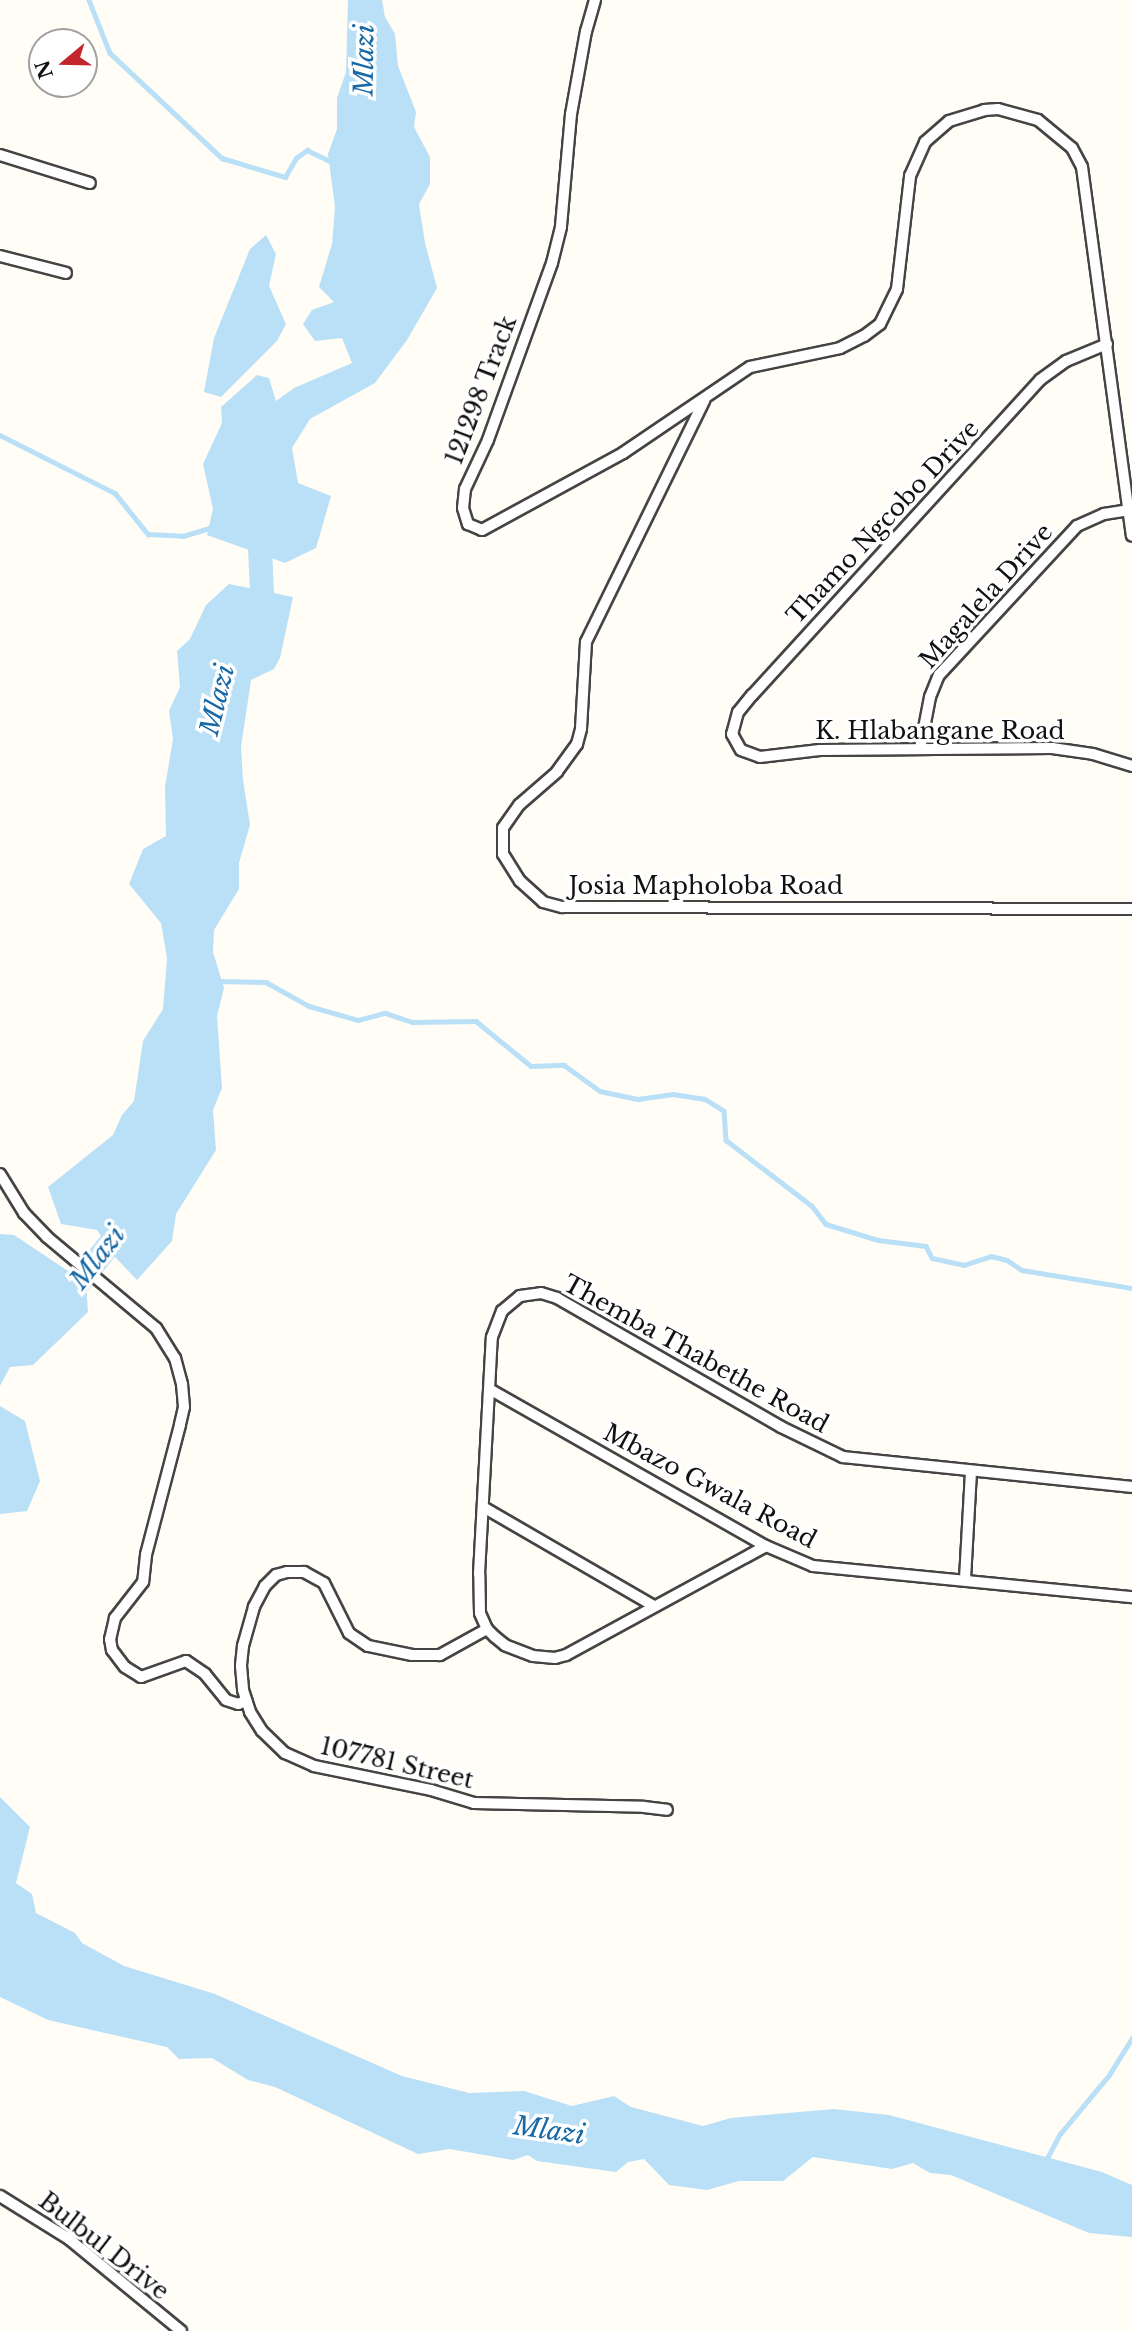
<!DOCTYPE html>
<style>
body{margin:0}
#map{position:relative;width:1132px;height:2331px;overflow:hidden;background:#fffdf5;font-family:"Libre Baskerville",serif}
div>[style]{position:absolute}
.water>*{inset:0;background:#b9e0f7}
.stream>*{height:4.5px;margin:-2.25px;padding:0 2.25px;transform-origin:2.25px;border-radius:2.25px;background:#b9e0f7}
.river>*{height:24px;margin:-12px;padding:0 12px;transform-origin:12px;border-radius:12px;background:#b9e0f7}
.roads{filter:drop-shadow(2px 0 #444) drop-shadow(-2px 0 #444) drop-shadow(0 2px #444) drop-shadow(0 -2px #444)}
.minor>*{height:10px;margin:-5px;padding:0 5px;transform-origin:5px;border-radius:5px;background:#fff}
span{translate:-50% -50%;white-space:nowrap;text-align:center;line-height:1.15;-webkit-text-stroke:7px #fff;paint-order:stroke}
.street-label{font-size:24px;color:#111}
.water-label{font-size:26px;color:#1768a6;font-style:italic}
.north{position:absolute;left:28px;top:28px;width:70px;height:70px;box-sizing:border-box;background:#fff;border:2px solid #a0a0a0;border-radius:50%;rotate:251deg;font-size:19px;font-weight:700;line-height:28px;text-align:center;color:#111}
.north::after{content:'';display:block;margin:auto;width:24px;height:32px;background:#c4262e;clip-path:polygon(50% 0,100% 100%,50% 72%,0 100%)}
</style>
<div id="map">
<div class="water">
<div style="clip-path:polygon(348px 0,382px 0,385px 17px,395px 34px,398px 66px,416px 112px,414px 127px,430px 157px,430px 184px,419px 204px,425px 243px,437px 288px,407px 340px,375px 383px,310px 419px,292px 448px,298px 483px,331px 496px,316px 548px,285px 563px,207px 535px,213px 509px,203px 464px,222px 423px,221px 407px,257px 375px,269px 378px,276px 401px,294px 388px,352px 363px,342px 338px,315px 341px,303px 324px,312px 310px,334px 302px,319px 287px,332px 244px,335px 207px,328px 154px,337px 129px,337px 98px,346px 72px)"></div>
<div style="clip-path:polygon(266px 235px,276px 254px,269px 286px,286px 324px,277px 341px,221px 397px,204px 392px,214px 338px,250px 249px)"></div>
<div style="clip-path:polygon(229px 584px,293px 597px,280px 658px,274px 669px,251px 680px,241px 747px,243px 780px,250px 825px,239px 863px,239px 889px,214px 930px,213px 952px,224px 988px,217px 1016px,222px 1088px,213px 1110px,216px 1150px,176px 1214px,172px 1241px,137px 1280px,115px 1257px,97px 1230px,61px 1224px,48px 1187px,113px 1135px,122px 1115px,134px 1101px,143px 1041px,163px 1009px,167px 958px,161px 923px,129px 884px,143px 849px,166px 836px,165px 787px,173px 739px,169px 711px,180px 687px,177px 651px,190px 639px,206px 605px)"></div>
<div style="clip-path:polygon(0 1234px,14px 1235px,86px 1283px,88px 1312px,33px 1365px,10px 1367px,0 1386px)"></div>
<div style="clip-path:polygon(0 1406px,25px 1421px,40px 1481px,27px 1511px,0 1514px)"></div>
<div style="clip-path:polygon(0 1797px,30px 1827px,16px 1883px,32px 1894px,36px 1913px,75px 1933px,82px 1943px,124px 1966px,215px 1994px,402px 2076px,469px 2093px,524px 2091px,572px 2106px,614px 2096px,631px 2107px,703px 2126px,731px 2118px,834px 2109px,889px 2115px,1102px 2172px,1132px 2185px,1132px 2237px,1089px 2233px,951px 2175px,930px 2173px,913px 2163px,892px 2169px,813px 2157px,783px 2181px,739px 2181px,707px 2190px,669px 2185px,644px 2159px,628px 2162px,616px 2172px,537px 2161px,528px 2155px,513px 2160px,450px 2149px,418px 2154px,275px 2087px,248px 2080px,212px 2058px,179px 2059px,167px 2047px,48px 2020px,0 1997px)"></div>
</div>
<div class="stream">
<div style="left:89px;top:0;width:57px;rotate:68.4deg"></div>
<div style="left:110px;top:53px;width:154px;rotate:43.2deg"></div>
<div style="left:222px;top:158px;width:66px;rotate:16.8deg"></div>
<div style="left:285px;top:177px;width:22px;rotate:-60deg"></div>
<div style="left:296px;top:158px;width:14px;rotate:-36deg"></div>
<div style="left:307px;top:150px;width:30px;rotate:26deg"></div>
<div style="left:0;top:435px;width:129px;rotate:26.8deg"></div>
<div style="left:115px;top:493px;width:53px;rotate:51.2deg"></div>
<div style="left:148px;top:534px;width:35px;rotate:3deg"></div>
<div style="left:183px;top:536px;width:31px;rotate:-17deg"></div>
<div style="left:218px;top:981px;width:48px;rotate:1.2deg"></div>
<div style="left:266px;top:982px;width:49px;rotate:29.2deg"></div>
<div style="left:309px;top:1006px;width:51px;rotate:15.9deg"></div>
<div style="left:358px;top:1020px;width:28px;rotate:-15deg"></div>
<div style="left:385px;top:1013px;width:29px;rotate:18deg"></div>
<div style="left:413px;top:1022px;width:63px;rotate:-0.9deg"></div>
<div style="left:476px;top:1021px;width:71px;rotate:39.3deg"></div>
<div style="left:531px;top:1066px;width:33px;rotate:-2deg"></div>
<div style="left:564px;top:1065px;width:44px;rotate:35.8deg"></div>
<div style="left:600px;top:1091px;width:39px;rotate:12deg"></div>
<div style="left:638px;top:1099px;width:35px;rotate:-8deg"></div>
<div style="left:673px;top:1094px;width:32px;rotate:9deg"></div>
<div style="left:705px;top:1099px;width:22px;rotate:32deg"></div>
<div style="left:724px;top:1111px;width:29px;rotate:86deg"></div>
<div style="left:726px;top:1140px;width:108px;rotate:37.5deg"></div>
<div style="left:812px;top:1206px;width:23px;rotate:52deg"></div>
<div style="left:826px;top:1224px;width:54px;rotate:17.1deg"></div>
<div style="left:878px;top:1240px;width:48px;rotate:7.1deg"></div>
<div style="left:926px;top:1246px;width:13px;rotate:63deg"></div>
<div style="left:932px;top:1258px;width:33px;rotate:12deg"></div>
<div style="left:964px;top:1265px;width:28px;rotate:-18deg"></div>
<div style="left:991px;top:1256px;width:16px;rotate:14deg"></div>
<div style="left:1007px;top:1260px;width:18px;rotate:34deg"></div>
<div style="left:1022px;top:1270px;width:111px;rotate:9.3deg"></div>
<div style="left:1045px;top:2162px;width:32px;rotate:-62deg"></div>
<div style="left:1060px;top:2134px;width:77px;rotate:-50.3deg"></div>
<div style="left:1109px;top:2075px;width:44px;rotate:-58.1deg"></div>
</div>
<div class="river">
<div style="left:248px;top:620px;width:30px;rotate:-62deg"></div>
<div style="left:262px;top:594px;width:71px;rotate:-92.4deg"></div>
<div style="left:61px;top:1305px;width:107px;rotate:-51.4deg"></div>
</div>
<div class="roads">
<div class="minor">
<div style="left:595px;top:0;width:32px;rotate:106deg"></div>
<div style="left:586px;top:31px;width:84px;rotate:100.2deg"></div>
<div style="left:571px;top:114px;width:113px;rotate:95.1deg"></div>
<div style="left:561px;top:227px;width:37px;rotate:104deg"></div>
<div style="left:552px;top:263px;width:188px;rotate:109.9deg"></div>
<div style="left:488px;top:440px;width:54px;rotate:115.1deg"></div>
<div style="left:465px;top:489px;width:19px;rotate:96deg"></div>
<div style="left:463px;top:508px;width:17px;rotate:73deg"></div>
<div style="left:468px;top:524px;width:15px;rotate:23deg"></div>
<div style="left:482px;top:530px;width:161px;rotate:-28.6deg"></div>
<div style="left:623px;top:453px;width:153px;rotate:-34.1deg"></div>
<div style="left:750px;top:367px;width:92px;rotate:-11.9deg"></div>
<div style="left:840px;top:348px;width:27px;rotate:-27deg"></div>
<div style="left:864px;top:336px;width:20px;rotate:-37deg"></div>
<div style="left:880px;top:324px;width:39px;rotate:-64deg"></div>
<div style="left:897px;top:289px;width:114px;rotate:-83.4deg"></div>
<div style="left:910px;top:176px;width:37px;rotate:-66deg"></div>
<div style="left:925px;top:142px;width:32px;rotate:-41deg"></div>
<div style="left:949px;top:121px;width:37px;rotate:-17deg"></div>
<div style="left:984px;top:110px;width:14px;rotate:-4deg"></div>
<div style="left:998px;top:109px;width:41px;rotate:15.4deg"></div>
<div style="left:1038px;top:120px;width:44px;rotate:39.5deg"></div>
<div style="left:1072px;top:148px;width:21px;rotate:62deg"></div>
<div style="left:1082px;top:167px;width:372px;rotate:82.3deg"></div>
<div style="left:0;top:155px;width:94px;rotate:17.3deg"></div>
<div style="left:0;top:256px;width:68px;rotate:14.4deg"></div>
<div style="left:1107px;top:344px;width:44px;rotate:157.5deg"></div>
<div style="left:1066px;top:361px;width:32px;rotate:144deg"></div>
<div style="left:1040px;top:380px;width:427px;rotate:132.4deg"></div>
<div style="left:752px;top:695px;width:22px;rotate:129deg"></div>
<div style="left:738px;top:712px;width:23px;rotate:105deg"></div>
<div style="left:732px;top:734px;width:18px;rotate:61deg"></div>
<div style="left:741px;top:750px;width:20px;rotate:20deg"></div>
<div style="left:760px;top:757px;width:60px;rotate:-6.7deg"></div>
<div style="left:820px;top:750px;width:232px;rotate:-0.5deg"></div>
<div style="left:1052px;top:748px;width:41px;rotate:8.3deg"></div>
<div style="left:1093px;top:754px;width:41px;rotate:17.1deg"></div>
<div style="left:704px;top:401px;width:268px;rotate:116.1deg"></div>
<div style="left:586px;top:642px;width:87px;rotate:93.3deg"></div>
<div style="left:581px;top:729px;width:16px;rotate:105deg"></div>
<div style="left:577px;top:744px;width:34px;rotate:126deg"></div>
<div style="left:557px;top:772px;width:50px;rotate:139deg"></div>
<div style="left:519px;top:805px;width:28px;rotate:125deg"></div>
<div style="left:503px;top:828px;width:26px;rotate:90deg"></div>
<div style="left:503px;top:854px;width:32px;rotate:58deg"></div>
<div style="left:520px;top:881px;width:31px;rotate:42deg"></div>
<div style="left:543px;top:902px;width:20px;rotate:15deg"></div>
<div style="left:562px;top:907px;width:570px;rotate:0.2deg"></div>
<div style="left:920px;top:749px;width:53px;rotate:-79.1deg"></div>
<div style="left:930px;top:697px;width:24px;rotate:-68deg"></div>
<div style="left:939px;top:675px;width:203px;rotate:-47.2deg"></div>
<div style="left:1077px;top:526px;width:30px;rotate:-24deg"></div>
<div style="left:1104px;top:514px;width:24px;rotate:-9deg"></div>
<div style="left:0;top:1174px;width:46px;rotate:58.4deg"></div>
<div style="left:24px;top:1213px;width:33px;rotate:46deg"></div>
<div style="left:47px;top:1237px;width:142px;rotate:39.9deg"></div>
<div style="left:156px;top:1328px;width:36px;rotate:58deg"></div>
<div style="left:175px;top:1358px;width:27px;rotate:75deg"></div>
<div style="left:182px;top:1384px;width:23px;rotate:85deg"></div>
<div style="left:184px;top:1407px;width:18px;rotate:103deg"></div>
<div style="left:180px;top:1425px;width:134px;rotate:104.7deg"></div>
<div style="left:146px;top:1555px;width:27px;rotate:96deg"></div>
<div style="left:143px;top:1582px;width:46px;rotate:127.9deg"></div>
<div style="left:115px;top:1618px;width:22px;rotate:103deg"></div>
<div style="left:110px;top:1639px;width:11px;rotate:80deg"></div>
<div style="left:112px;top:1650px;width:21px;rotate:53deg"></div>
<div style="left:125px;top:1667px;width:19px;rotate:32deg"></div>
<div style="left:141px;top:1677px;width:48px;rotate:-19.6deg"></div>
<div style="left:186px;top:1661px;width:23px;rotate:34deg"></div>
<div style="left:205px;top:1674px;width:33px;rotate:51deg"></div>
<div style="left:226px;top:1700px;width:13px;rotate:18deg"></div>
<div style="left:238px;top:1704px;width:9px;rotate:-21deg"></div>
<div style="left:491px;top:1390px;width:316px;rotate:29.6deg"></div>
<div style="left:766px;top:1546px;width:51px;rotate:23.1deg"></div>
<div style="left:813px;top:1566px;width:321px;rotate:5.6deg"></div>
<div style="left:483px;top:1507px;width:198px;rotate:30.1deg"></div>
<div style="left:766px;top:1546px;width:228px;rotate:151.4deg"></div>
<div style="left:566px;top:1655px;width:11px;rotate:165deg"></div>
<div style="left:555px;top:1658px;width:22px;rotate:-175deg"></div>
<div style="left:533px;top:1656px;width:30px;rotate:-159deg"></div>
<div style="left:505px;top:1645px;width:13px;rotate:-141deg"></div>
<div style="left:495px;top:1637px;width:11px;rotate:-135deg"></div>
<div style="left:487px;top:1629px;width:17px;rotate:-114deg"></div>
<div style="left:480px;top:1613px;width:39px;rotate:-91deg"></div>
<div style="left:479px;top:1574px;width:237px;rotate:-86.9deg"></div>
<div style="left:492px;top:1337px;width:28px;rotate:-69deg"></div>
<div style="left:502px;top:1311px;width:23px;rotate:-40deg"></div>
<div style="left:520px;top:1296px;width:21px;rotate:-8deg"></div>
<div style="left:541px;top:1293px;width:17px;rotate:17deg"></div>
<div style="left:557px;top:1298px;width:258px;rotate:29.9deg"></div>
<div style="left:781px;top:1427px;width:69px;rotate:25.8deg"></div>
<div style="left:843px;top:1457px;width:291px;rotate:5.9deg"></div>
<div style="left:965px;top:1579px;width:108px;rotate:-86.8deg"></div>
<div style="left:487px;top:1629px;width:54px;rotate:151deg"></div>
<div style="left:440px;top:1655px;width:28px;rotate:180deg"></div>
<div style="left:412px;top:1655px;width:45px;rotate:-168.4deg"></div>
<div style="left:368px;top:1646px;width:23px;rotate:-146deg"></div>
<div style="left:349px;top:1633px;width:56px;rotate:-116.6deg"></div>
<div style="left:324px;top:1583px;width:23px;rotate:-151deg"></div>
<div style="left:304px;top:1572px;width:17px;rotate:180deg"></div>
<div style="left:287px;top:1572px;width:11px;rotate:165deg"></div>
<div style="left:276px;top:1575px;width:16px;rotate:135deg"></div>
<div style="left:265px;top:1586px;width:24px;rotate:118deg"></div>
<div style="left:254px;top:1607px;width:41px;rotate:105.8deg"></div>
<div style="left:243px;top:1646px;width:20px;rotate:96deg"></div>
<div style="left:241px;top:1666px;width:24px;rotate:85deg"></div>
<div style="left:243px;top:1690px;width:23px;rotate:72deg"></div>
<div style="left:250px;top:1712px;width:22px;rotate:58deg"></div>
<div style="left:262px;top:1731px;width:32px;rotate:44deg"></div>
<div style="left:285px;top:1753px;width:32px;rotate:24deg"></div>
<div style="left:314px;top:1766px;width:119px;rotate:11.6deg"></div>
<div style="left:431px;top:1790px;width:45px;rotate:16.8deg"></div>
<div style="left:474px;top:1803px;width:170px;rotate:1.3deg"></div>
<div style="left:644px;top:1807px;width:23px;rotate:7deg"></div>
<div style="left:0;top:2196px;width:81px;rotate:31.9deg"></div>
<div style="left:69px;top:2239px;width:145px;rotate:39.4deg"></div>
</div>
</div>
<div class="street-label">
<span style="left:481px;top:390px;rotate:-69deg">121298 Track</span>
<span style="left:883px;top:522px;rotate:-47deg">Thamo Ngcobo Drive</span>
<span style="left:986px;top:596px;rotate:-48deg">Magalela Drive</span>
<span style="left:940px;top:731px">K. Hlabangane Road</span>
<span style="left:706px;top:886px">Josia Mapholoba Road</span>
<span style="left:696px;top:1354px;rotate:29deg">Themba Thabethe Road</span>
<span style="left:710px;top:1486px;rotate:28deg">Mbazo Gwala Road</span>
<span style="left:397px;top:1763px;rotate:13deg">107781 Street</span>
<span style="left:104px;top:2246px;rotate:38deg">Bulbul Drive</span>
</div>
<div class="water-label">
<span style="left:365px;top:60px;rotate:-89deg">Mlazi</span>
<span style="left:218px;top:700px;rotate:-76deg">Mlazi</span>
<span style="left:98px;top:1258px;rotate:-52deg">Mlazi</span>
<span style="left:549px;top:2131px;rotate:8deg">Mlazi</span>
</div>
<div class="north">N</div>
</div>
